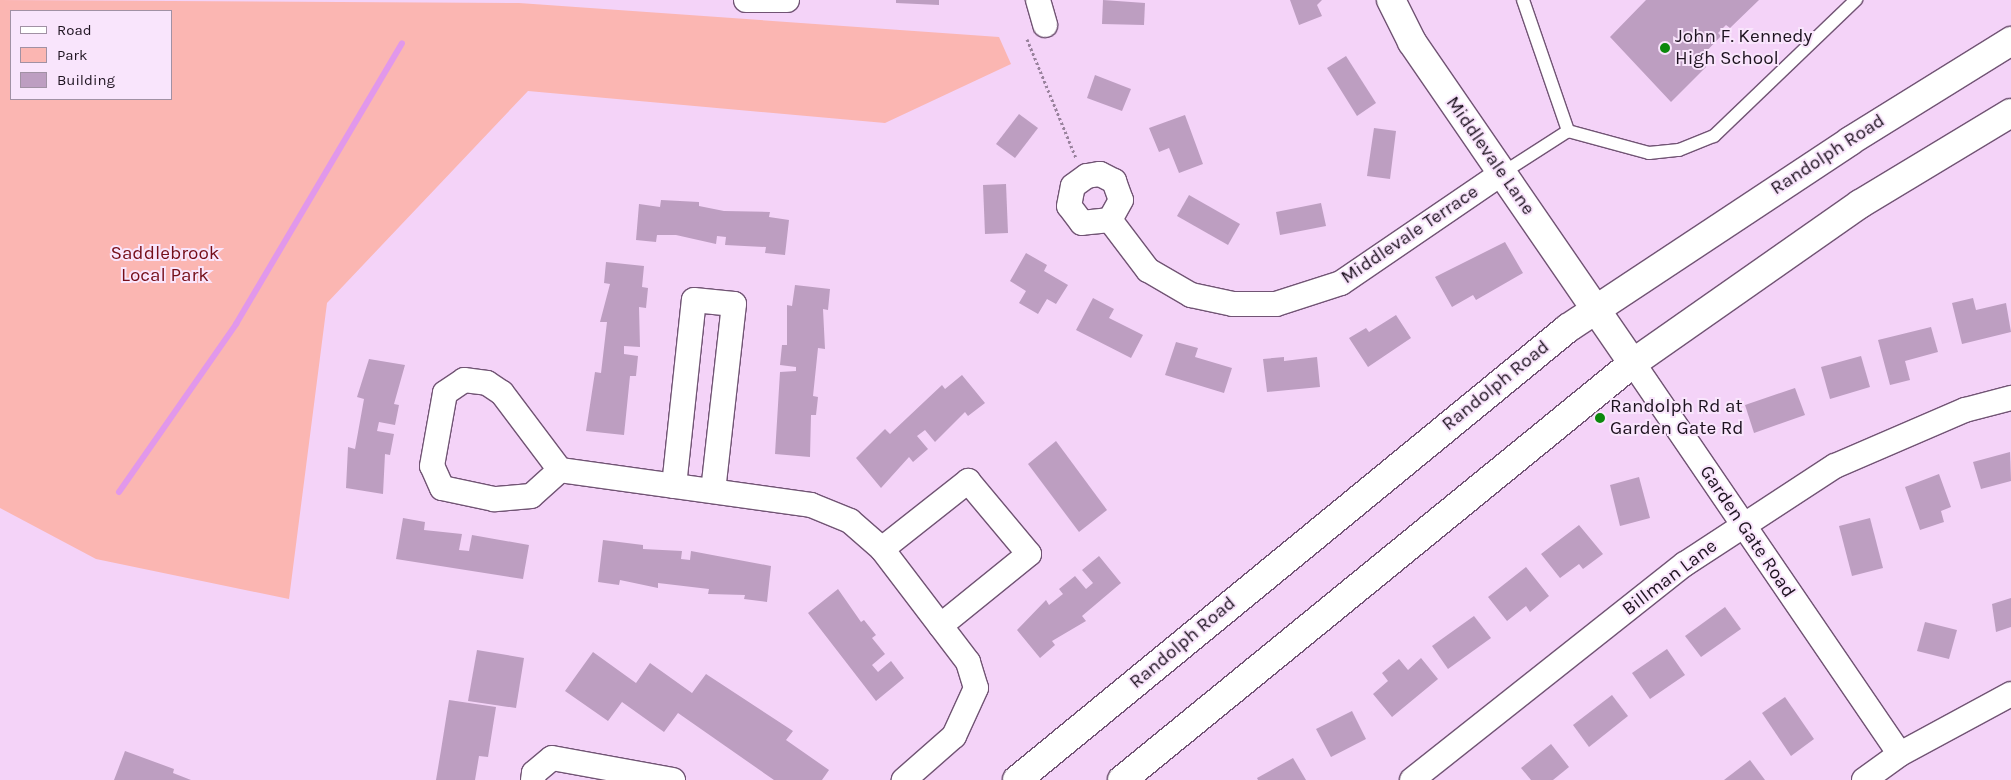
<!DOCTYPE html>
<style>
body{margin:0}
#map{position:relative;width:2011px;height:780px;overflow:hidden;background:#f4d3f8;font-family:Karla,sans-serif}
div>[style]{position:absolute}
.green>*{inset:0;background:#fbb6b2}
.stream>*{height:6px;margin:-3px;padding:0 3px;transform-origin:3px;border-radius:3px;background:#e198eb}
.building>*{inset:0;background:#bd9ec1}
.path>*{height:3px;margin-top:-1.5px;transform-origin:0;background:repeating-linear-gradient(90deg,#99829d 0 2.5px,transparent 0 5px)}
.roads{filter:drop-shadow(1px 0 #715474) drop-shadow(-1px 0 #715474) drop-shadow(0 1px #715474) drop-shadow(0 -1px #715474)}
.service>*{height:12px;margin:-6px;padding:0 6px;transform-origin:6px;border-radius:6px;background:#fff}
.minor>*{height:24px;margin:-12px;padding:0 12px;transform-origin:12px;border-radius:12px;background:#fff}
.tertiary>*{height:28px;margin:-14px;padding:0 14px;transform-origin:14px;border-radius:14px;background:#fff}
.primary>*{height:28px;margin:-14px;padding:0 14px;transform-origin:14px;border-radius:14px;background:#fff}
.dots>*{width:14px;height:14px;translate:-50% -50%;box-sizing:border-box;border:2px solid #f9e5fc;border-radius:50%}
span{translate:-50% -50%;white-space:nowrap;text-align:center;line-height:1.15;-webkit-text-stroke:4px #f9e5fc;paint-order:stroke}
.poi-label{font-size:19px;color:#1e1320}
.left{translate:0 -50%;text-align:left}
.street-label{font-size:19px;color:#1e1320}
.park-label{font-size:19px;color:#750e19}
.legend{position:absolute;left:10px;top:10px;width:162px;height:90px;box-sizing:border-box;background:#f9e5fc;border:1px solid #a191a4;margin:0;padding:6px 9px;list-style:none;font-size:15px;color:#1e1320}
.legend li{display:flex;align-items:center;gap:10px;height:25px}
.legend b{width:25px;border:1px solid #a191a4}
</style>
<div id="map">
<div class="green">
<div style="clip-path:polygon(evenodd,0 0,519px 3px,999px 37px,1011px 64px,885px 123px,528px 91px,327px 303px,289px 599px,96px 559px,0 508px,0 0,171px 11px,171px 99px,11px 99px,11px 11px,171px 11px)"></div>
</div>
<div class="stream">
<div style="left:119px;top:492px;width:205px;rotate:-55.1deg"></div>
<div style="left:236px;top:324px;width:326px;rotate:-59.4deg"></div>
</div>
<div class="building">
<div style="clip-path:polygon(896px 0,939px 0,939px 5px,896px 3px)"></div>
<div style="clip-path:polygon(1103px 0,1145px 3px,1144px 25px,1102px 24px)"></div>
<div style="clip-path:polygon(1290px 0,1322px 0,1317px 5px,1322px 16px,1299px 25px)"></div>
<div style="clip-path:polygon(1646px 0,1759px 0,1730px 28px,1726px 25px,1718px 33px,1721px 36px,1699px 59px,1706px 67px,1671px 102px,1610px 37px)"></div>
<div style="clip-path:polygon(1346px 56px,1376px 103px,1357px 116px,1327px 68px)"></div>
<div style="clip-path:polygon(1095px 75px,1131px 89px,1122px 111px,1087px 98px)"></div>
<div style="clip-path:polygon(1019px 114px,1038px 128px,1015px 158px,996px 144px)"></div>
<div style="clip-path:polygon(1185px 115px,1203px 164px,1179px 173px,1169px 148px,1159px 152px,1149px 128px)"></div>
<div style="clip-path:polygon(1374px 128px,1396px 131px,1390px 179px,1367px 176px)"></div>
<div style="clip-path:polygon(1006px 184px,1008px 233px,985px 234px,983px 185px)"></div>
<div style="clip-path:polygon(1189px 195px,1240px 224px,1228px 245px,1177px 216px)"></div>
<div style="clip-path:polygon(661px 200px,699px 202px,699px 206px,724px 211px,770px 212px,769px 217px,789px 220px,785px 255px,765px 253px,766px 247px,725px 245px,726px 237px,717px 236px,716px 244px,676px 235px,657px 235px,656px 242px,636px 240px,639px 204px,660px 207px)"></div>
<div style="clip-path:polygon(1321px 203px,1326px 226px,1280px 235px,1276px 212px)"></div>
<div style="clip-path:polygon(1505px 242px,1523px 273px,1476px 300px,1473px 295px,1452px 307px,1435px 277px)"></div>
<div style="clip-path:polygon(1026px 253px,1047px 265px,1044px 271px,1068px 285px,1056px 304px,1047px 299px,1038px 314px,1019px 303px,1026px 291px,1010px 281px)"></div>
<div style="clip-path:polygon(606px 262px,644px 266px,642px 287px,648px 288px,646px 308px,639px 307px,640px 347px,624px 346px,624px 354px,638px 356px,636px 376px,630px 376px,624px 435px,586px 431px,595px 372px,601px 373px,607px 322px,600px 322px,610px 284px,604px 283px)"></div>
<div style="clip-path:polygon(795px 285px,830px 289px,828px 310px,823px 309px,825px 349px,818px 348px,813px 396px,818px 397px,816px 415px,811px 415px,810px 457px,775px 454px,780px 372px,796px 371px,796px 367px,780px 365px,782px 345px,787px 345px,787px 305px,792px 306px)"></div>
<div style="clip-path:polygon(1093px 298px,1114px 309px,1109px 318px,1143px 335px,1131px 358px,1076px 330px)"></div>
<div style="clip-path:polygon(1973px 298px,1976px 310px,2006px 303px,2011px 332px,1962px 344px,1952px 303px)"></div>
<div style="clip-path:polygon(1396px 315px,1411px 338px,1368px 367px,1349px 338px,1366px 328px,1369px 332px)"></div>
<div style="clip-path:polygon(1931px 327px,1938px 352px,1905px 361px,1910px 380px,1890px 385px,1878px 340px)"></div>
<div style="clip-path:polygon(1176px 342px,1198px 348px,1195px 357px,1232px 368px,1224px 393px,1165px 375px)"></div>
<div style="clip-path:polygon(1861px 356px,1870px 387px,1830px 399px,1821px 367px)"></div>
<div style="clip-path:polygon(1284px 357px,1284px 361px,1317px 357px,1320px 387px,1267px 392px,1263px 359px)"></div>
<div style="clip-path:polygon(369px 359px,405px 365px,394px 404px,399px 405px,395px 425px,379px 422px,377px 431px,394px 434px,390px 455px,385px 454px,383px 494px,346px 488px,348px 447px,355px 449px,364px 399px,357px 397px)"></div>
<div style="clip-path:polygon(962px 375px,985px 403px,968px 416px,965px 412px,935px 442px,925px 430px,917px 436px,928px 449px,913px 462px,909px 457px,881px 488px,856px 458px,885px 429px,890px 434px,942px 385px,945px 389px)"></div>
<div style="clip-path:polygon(1795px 388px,1805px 415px,1754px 433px,1745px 405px)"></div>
<div style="clip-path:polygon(1056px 441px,1107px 510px,1079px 532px,1028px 464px)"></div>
<div style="clip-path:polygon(2010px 452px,2011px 481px,1981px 489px,1973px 462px)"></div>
<div style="clip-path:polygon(1939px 474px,1951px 507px,1941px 511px,1944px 522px,1920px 530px,1905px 487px)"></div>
<div style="clip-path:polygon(1639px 477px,1650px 518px,1620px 526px,1610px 485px)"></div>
<div style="clip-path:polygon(403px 518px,425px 522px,424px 530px,462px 534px,459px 550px,469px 551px,472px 535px,529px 545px,523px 579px,396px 559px)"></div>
<div style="clip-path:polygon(1870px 518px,1883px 568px,1852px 576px,1839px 526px)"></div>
<div style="clip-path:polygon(1579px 525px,1603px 554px,1583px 569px,1579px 564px,1560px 578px,1541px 554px)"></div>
<div style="clip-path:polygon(603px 540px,643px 545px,643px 549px,682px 551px,681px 559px,690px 560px,691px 551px,771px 566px,767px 602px,744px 599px,745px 595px,708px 594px,709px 589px,658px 583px,658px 588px,620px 580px,619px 585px,598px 582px)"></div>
<div style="clip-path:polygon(1099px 556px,1121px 583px,1082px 616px,1086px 621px,1052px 641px,1055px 645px,1040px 658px,1017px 630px,1046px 600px,1049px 605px,1063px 594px,1059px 589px,1075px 576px,1086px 589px,1093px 583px,1082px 570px)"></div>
<div style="clip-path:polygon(1526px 567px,1549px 596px,1530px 612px,1526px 606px,1507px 621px,1488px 597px)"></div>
<div style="clip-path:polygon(838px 589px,861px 622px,864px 620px,876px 635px,872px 638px,885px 654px,872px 665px,878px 672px,891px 661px,904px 678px,876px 701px,808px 613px)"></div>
<div style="clip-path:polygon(2011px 598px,2011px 627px,1996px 632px,1992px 604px)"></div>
<div style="clip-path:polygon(1725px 607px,1741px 629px,1701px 657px,1685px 636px)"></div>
<div style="clip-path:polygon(1474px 616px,1491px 638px,1448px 669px,1432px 646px)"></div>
<div style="clip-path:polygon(1925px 622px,1957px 630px,1949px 659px,1917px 651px)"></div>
<div style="clip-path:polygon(1667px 649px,1685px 675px,1650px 699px,1632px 673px)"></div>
<div style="clip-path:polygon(477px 650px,524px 658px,516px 708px,468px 701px)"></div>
<div style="clip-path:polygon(593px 652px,636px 683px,650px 663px,692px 693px,706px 674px,793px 731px,786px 740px,829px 770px,822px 780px,774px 780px,678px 713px,664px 732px,622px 702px,608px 721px,565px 691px)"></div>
<div style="clip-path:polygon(1421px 658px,1438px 679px,1392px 717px,1373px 694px,1388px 681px,1382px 673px,1399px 659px,1408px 670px)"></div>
<div style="clip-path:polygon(1612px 695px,1628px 716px,1589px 747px,1573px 725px)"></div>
<div style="clip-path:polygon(1785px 697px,1814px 739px,1791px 756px,1762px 713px)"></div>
<div style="clip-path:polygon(449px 700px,496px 707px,488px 757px,479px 756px,475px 780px,436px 780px,441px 750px,447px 751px,441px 750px)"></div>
<div style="clip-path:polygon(1352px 711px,1366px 739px,1331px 757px,1316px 729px)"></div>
<div style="clip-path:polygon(1551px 744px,1569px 767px,1553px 780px,1531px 780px,1521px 768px)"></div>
<div style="clip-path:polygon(125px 751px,174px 769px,173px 773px,191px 780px,114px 780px)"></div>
<div style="clip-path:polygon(1293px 758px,1306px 780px,1258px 780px,1257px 778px)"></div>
<div style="clip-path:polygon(1750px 760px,1765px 780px,1724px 780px)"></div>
</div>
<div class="path">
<div style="left:1027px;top:39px;width:129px;rotate:67.6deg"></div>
</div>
<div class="roads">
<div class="service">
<div style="left:1523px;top:0;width:139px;rotate:71deg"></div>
<div style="left:1568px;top:131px;width:84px;rotate:15.2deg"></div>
<div style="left:1649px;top:153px;width:30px;rotate:-6deg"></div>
<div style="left:1679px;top:150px;width:38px;rotate:-22deg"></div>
<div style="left:1714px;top:136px;width:197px;rotate:-43.8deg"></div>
<div style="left:1501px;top:174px;width:80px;rotate:-32.7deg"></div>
</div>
<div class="minor">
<div style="left:746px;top:0;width:41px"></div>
<div style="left:1038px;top:0;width:26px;rotate:74deg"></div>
<div style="left:1110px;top:220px;width:28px;rotate:174deg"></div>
<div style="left:1082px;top:223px;width:21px;rotate:-127deg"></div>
<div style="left:1069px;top:206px;width:20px;rotate:-79deg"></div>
<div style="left:1073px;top:186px;width:17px;rotate:-36deg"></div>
<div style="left:1087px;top:176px;width:13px;rotate:-9deg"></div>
<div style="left:1100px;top:174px;width:16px;rotate:27deg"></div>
<div style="left:1114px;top:181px;width:20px;rotate:70deg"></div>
<div style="left:1121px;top:200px;width:23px;rotate:119deg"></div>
<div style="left:1110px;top:220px;width:63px;rotate:52.8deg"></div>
<div style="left:1148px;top:270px;width:50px;rotate:30.2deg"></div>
<div style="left:1191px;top:295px;width:43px;rotate:12.1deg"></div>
<div style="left:1233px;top:304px;width:43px"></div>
<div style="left:1276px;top:304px;width:68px;rotate:-17.9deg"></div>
<div style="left:1341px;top:283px;width:194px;rotate:-34.3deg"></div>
<div style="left:1633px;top:363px;width:473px;rotate:55.7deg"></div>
<div style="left:560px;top:470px;width:39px;rotate:138deg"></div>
<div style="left:531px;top:496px;width:37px;rotate:175deg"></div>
<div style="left:494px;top:499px;width:53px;rotate:-168.1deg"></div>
<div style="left:442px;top:488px;width:24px;rotate:-114deg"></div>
<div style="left:432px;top:466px;width:74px;rotate:-79.9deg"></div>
<div style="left:445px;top:393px;width:23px;rotate:-34deg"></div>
<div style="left:464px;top:380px;width:23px;rotate:7deg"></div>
<div style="left:487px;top:383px;width:18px;rotate:34deg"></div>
<div style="left:502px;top:393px;width:96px;rotate:53deg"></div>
<div style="left:560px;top:470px;width:253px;rotate:7.9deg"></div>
<div style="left:811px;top:505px;width:42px;rotate:22.3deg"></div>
<div style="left:850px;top:521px;width:43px;rotate:41.2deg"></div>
<div style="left:882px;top:549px;width:142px;rotate:52.7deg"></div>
<div style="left:968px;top:662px;width:27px;rotate:73deg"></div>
<div style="left:976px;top:688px;width:53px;rotate:114.6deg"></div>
<div style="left:954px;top:736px;width:67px;rotate:138.7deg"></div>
<div style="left:674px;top:486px;width:187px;rotate:-83.9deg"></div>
<div style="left:694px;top:300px;width:40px;rotate:5.7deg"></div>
<div style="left:734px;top:304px;width:188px;rotate:96.4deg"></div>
<div style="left:882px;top:549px;width:110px;rotate:-38.3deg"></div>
<div style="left:968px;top:481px;width:95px;rotate:50.1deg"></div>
<div style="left:1029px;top:554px;width:114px;rotate:141deg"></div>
<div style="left:533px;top:780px;width:7px;rotate:-82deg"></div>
<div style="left:534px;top:773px;width:23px;rotate:-40deg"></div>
<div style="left:552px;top:758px;width:123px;rotate:10.3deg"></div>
<div style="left:1412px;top:780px;width:348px;rotate:-38.4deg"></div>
<div style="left:1685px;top:564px;width:179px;rotate:-33.2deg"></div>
<div style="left:1835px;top:466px;width:142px;rotate:-23.3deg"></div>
<div style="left:1965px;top:410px;width:48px;rotate:-14.6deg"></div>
<div style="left:1864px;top:780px;width:44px;rotate:-35.8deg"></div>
<div style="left:1900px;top:754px;width:126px;rotate:-28.4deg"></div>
</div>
<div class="tertiary">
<div style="left:1391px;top:0;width:47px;rotate:63.4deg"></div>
<div style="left:1412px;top:42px;width:390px;rotate:55.5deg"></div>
</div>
<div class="primary">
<div style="left:1017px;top:780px;width:713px;rotate:-39.36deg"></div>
<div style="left:1568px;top:328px;width:338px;rotate:-33.5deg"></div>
<div style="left:1850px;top:141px;width:190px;rotate:-31.8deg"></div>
<div style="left:1122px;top:780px;width:660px;rotate:-39.22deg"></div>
<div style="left:1633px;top:363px;width:277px;rotate:-35deg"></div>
<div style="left:1860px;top:204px;width:176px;rotate:-31.1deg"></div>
</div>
</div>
<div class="dots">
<div style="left:1665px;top:48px;background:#0b880c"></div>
<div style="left:1600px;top:418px;background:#0b880c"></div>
</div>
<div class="poi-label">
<span class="left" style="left:1675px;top:48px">John F. Kennedy<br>High School</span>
<span class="left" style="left:1610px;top:418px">Randolph Rd at<br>Garden Gate Rd</span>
</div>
<div class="street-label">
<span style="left:1828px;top:155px;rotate:-33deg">Randolph Road</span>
<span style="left:1490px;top:156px;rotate:55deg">Middlevale Lane</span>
<span style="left:1410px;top:235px;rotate:-34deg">Middlevale Terrace</span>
<span style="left:1496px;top:386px;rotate:-39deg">Randolph Road</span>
<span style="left:1747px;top:532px;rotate:56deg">Garden Gate Road</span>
<span style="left:1670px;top:578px;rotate:-37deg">Billman Lane</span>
<span style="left:1183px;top:643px;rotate:-40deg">Randolph Road</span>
</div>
<div class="park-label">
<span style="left:165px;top:265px">Saddlebrook<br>Local Park</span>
</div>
<ul class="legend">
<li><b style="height:6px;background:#fff"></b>Road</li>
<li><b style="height:14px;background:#fbb6b2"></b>Park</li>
<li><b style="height:14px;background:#bd9ec1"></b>Building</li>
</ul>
</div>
